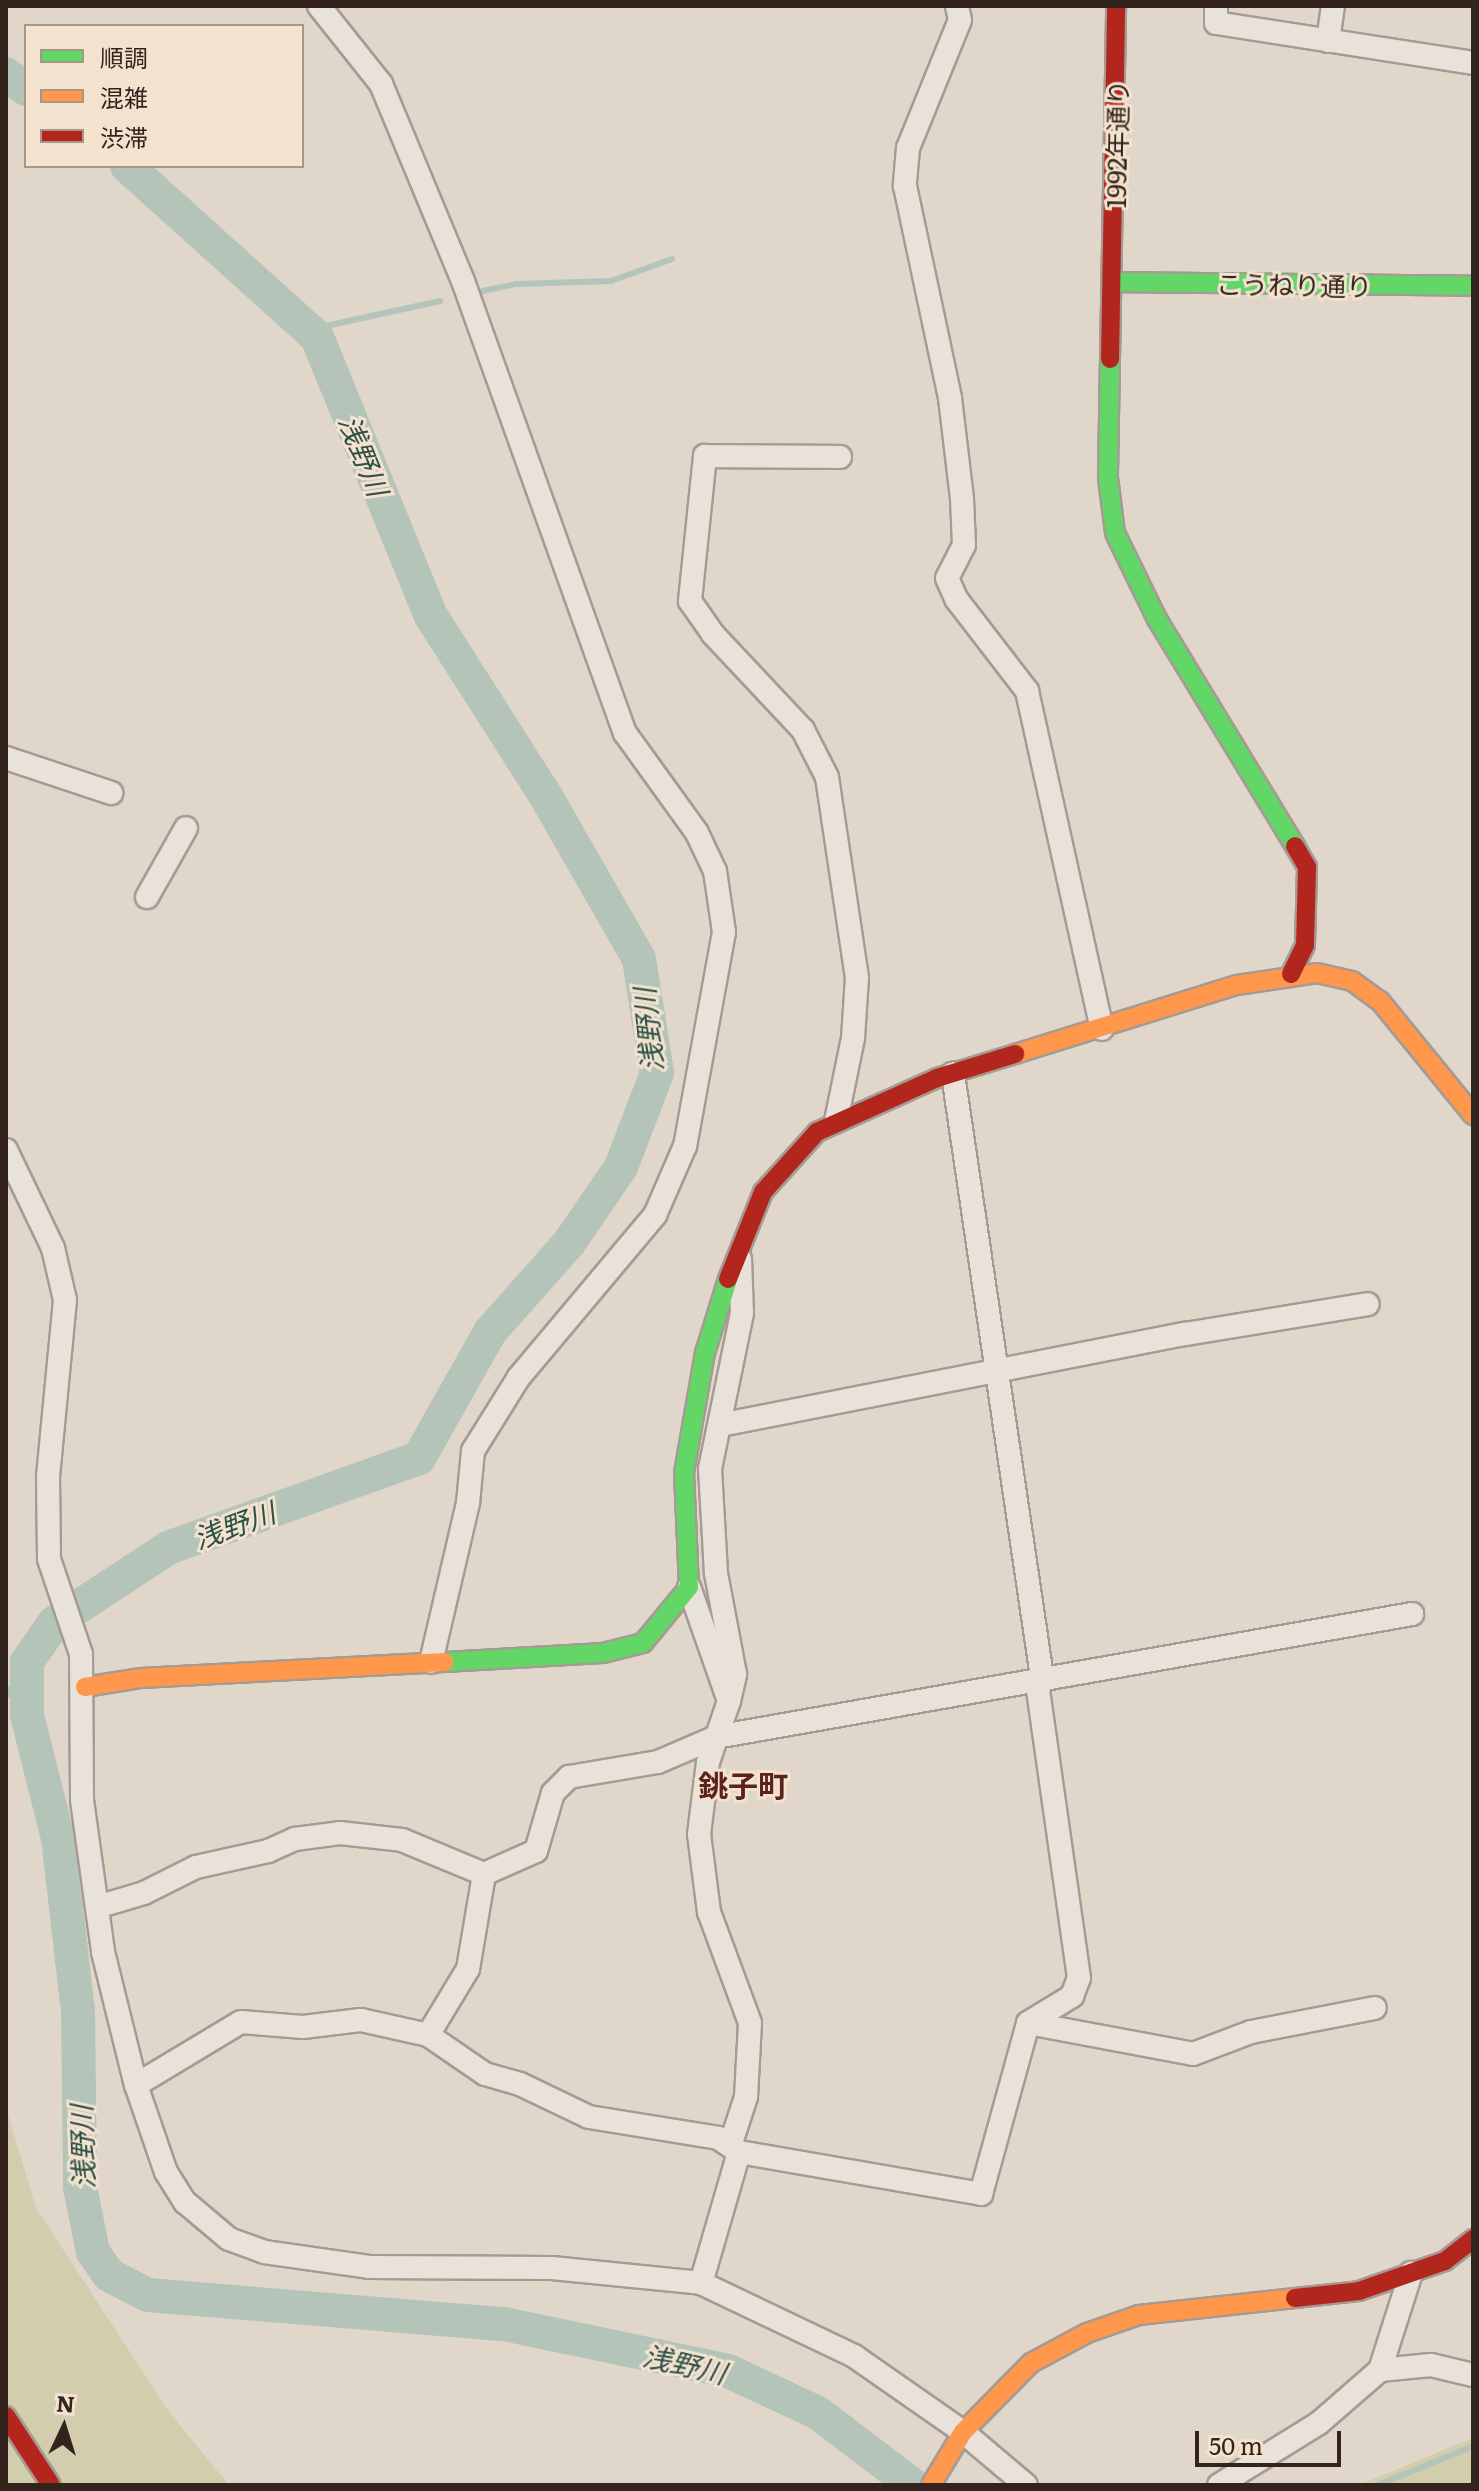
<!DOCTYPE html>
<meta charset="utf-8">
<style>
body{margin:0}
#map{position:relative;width:1479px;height:2491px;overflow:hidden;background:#e0d6c9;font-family:Literata,"Noto Sans JP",serif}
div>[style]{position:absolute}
.green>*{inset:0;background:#d2cdac}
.stream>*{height:6px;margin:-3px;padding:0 3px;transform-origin:3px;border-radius:3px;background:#b5c4b8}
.river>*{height:34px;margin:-17px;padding:0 17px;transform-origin:17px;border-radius:17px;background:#b5c4b8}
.roads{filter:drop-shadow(2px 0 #a59b93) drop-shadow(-2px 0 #a59b93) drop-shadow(0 2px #a59b93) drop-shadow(0 -2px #a59b93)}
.street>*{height:22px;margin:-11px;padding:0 11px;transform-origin:11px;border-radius:11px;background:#e8e2da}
.fast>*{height:18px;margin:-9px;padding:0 9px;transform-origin:9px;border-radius:9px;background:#63d668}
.slow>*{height:18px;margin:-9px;padding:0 9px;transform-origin:9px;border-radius:9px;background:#ff974d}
.jam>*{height:18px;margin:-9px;padding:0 9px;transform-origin:9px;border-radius:9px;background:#b3261e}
span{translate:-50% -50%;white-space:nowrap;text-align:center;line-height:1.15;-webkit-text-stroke:6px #f2e2ce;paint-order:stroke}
.street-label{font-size:26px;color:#32231c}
.water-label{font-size:28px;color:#2d5049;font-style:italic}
.quarter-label{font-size:30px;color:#5b231f;font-weight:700}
.frame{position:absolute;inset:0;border:8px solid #32231c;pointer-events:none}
.legend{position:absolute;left:24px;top:24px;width:280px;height:144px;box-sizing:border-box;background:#f2e2ce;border:2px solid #a59687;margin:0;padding:10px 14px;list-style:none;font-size:24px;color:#32231c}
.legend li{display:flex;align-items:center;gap:16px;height:40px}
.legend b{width:40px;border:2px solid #a59687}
.north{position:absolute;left:24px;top:2387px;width:80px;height:80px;-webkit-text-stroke:6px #f2e2ce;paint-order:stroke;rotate:4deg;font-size:22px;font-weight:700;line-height:32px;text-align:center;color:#32231c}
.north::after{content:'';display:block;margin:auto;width:28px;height:36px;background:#32231c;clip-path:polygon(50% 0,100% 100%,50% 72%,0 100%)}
.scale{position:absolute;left:1195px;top:2431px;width:146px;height:36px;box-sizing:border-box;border:4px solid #32231c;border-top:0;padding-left:10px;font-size:24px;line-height:28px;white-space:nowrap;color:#32231c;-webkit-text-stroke:6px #f2e2ce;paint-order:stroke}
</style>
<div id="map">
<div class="green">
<div style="clip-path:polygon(6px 2108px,36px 2208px,169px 2412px,229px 2485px,6px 2485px)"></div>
<div style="clip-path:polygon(1473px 2438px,1473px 2485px,1359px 2485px)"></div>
</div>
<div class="stream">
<div style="left:483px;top:291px;width:35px;rotate:-12deg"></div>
<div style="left:517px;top:284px;width:94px;rotate:-1.8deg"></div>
<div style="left:611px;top:281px;width:65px;rotate:-19.8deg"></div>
<div style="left:317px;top:337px;width:11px;rotate:-68deg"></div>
<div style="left:321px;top:327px;width:122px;rotate:-12.3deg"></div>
<div style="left:6px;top:1697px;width:41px;rotate:-59deg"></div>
<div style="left:1378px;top:2485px;width:103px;rotate:-22.3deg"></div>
</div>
<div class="river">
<div style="left:6px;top:74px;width:25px;rotate:37deg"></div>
<div style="left:127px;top:166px;width:256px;rotate:42deg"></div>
<div style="left:317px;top:337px;width:301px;rotate:67.8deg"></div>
<div style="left:431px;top:616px;width:218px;rotate:57.5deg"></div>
<div style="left:548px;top:800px;width:183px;rotate:60.2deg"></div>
<div style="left:639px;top:959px;width:115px;rotate:81deg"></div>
<div style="left:657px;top:1073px;width:101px;rotate:111deg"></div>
<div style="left:621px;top:1167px;width:92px;rotate:124.4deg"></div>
<div style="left:569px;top:1243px;width:119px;rotate:131.6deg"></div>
<div style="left:490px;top:1332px;width:145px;rotate:119.4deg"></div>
<div style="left:419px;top:1458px;width:267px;rotate:160.3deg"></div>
<div style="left:168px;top:1548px;width:136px;rotate:146.7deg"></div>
<div style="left:54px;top:1623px;width:47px;rotate:124.7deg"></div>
<div style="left:27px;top:1662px;width:53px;rotate:90deg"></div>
<div style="left:27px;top:1715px;width:127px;rotate:75.9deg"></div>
<div style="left:58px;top:1838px;width:175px;rotate:83.4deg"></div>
<div style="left:78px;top:2012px;width:175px;rotate:89.3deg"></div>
<div style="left:80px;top:2187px;width:66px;rotate:78.7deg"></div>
<div style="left:93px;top:2252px;width:28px;rotate:55deg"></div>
<div style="left:109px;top:2275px;width:44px;rotate:27.1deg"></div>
<div style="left:148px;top:2295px;width:357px;rotate:4.7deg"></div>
<div style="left:504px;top:2324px;width:229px;rotate:11.8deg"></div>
<div style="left:728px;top:2371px;width:99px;rotate:25deg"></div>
<div style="left:818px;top:2413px;width:119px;rotate:37.2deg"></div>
</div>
<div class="roads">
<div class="street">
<div style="left:319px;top:6px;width:100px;rotate:51.5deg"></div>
<div style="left:381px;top:84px;width:213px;rotate:67.4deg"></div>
<div style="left:463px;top:281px;width:480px;rotate:70.3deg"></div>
<div style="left:625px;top:733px;width:123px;rotate:54.2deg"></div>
<div style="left:697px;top:833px;width:42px;rotate:64.7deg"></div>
<div style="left:715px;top:871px;width:62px;rotate:81.6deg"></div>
<div style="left:724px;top:932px;width:218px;rotate:100.3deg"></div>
<div style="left:685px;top:1146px;width:75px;rotate:113.5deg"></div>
<div style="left:655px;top:1215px;width:212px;rotate:130deg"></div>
<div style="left:519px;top:1377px;width:87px;rotate:121.9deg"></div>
<div style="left:473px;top:1451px;width:52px;rotate:95.5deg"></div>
<div style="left:468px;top:1503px;width:163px;rotate:103.1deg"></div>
<div style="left:957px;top:6px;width:14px;rotate:78deg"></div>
<div style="left:960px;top:20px;width:138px;rotate:112.1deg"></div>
<div style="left:908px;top:148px;width:38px;rotate:95deg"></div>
<div style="left:905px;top:186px;width:217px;rotate:78deg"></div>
<div style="left:950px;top:398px;width:102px;rotate:83.2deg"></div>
<div style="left:962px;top:499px;width:46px;rotate:87.5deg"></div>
<div style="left:964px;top:545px;width:37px;rotate:117deg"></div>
<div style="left:947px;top:578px;width:24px;rotate:66deg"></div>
<div style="left:957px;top:600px;width:115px;rotate:52.4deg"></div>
<div style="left:1027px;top:691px;width:346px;rotate:77.5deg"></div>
<div style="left:1216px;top:6px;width:17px;rotate:90deg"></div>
<div style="left:1216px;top:23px;width:260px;rotate:8.8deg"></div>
<div style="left:1328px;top:41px;width:35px;rotate:-82deg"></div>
<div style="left:6px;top:758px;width:111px;rotate:18.4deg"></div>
<div style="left:147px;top:897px;width:79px;rotate:-60.5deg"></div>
<div style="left:836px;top:1121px;width:85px;rotate:-78.4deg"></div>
<div style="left:853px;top:1038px;width:60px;rotate:-86.2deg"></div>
<div style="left:857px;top:978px;width:203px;rotate:-98.5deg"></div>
<div style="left:827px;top:777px;width:53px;rotate:-117.1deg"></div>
<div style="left:803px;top:730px;width:132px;rotate:-133.2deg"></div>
<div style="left:713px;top:634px;width:40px;rotate:-124.9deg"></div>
<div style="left:690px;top:601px;width:146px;rotate:-84.1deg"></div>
<div style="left:705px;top:456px;width:135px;rotate:0.4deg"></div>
<div style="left:6px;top:1150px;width:109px;rotate:64.4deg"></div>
<div style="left:53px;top:1248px;width:53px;rotate:77deg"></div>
<div style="left:65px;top:1300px;width:177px;rotate:95.5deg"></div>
<div style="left:48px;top:1476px;width:83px;rotate:89.3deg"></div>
<div style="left:49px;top:1559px;width:100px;rotate:71.4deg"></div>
<div style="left:81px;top:1654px;width:146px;rotate:89.6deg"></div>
<div style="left:82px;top:1800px;width:153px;rotate:82.1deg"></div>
<div style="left:103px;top:1952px;width:137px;rotate:76.1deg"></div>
<div style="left:136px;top:2085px;width:92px;rotate:71deg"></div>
<div style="left:166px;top:2172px;width:36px;rotate:58deg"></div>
<div style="left:185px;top:2202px;width:57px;rotate:40.1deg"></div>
<div style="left:229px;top:2239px;width:37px;rotate:20deg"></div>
<div style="left:264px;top:2252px;width:106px;rotate:8.1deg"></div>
<div style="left:369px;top:2267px;width:183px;rotate:0.3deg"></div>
<div style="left:552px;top:2268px;width:150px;rotate:5.7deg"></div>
<div style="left:701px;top:2283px;width:170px;rotate:25.5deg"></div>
<div style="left:854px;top:2356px;width:133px;rotate:34.9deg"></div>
<div style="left:963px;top:2432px;width:82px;rotate:40.1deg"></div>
<div style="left:720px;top:1425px;width:474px;rotate:-11.1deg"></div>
<div style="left:1185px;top:1334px;width:185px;rotate:-9.3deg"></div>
<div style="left:689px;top:1587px;width:121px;rotate:70.7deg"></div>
<div style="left:729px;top:1701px;width:65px;rotate:109deg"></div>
<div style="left:708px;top:1762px;width:73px;rotate:97.1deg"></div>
<div style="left:699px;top:1834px;width:79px;rotate:82.7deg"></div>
<div style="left:709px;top:1912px;width:118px;rotate:69.7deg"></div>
<div style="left:750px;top:2023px;width:74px;rotate:93.1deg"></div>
<div style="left:746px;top:2097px;width:48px;rotate:108.1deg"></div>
<div style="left:729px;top:1701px;width:28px;rotate:-77deg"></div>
<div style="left:735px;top:1674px;width:103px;rotate:-100.7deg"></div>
<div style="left:716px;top:1573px;width:104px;rotate:-93.3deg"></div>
<div style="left:710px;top:1469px;width:159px;rotate:-78.4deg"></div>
<div style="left:742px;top:1313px;width:54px;rotate:-92.1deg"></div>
<div style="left:97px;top:1907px;width:49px;rotate:-16.6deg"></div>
<div style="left:144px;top:1893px;width:58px;rotate:-26.6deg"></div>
<div style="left:196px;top:1867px;width:74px;rotate:-12.5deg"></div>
<div style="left:268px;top:1851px;width:30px;rotate:-24deg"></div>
<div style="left:295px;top:1839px;width:45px;rotate:-7.6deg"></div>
<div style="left:340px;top:1833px;width:62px;rotate:6.4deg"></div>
<div style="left:402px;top:1840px;width:89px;rotate:22.5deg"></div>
<div style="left:1028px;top:2023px;width:168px;rotate:10.6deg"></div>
<div style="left:1193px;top:2054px;width:62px;rotate:-20.8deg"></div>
<div style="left:1251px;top:2032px;width:126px;rotate:-11deg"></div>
<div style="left:428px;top:2035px;width:77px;rotate:-58.8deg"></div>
<div style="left:468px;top:1969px;width:96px;rotate:-80.4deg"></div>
<div style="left:484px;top:1874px;width:57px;rotate:-23.9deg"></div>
<div style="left:536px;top:1851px;width:60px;rotate:-73.7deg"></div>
<div style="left:553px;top:1793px;width:23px;rotate:-45deg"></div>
<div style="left:569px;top:1777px;width:90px;rotate:-9.6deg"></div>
<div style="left:658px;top:1762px;width:63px;rotate:-23.3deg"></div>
<div style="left:716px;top:1737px;width:707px;rotate:-10.02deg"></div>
<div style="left:136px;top:2085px;width:122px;rotate:-31deg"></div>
<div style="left:241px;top:2022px;width:62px;rotate:4.6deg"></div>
<div style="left:303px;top:2027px;width:58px;rotate:-6.9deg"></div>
<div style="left:361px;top:2020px;width:69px;rotate:12.6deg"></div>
<div style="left:428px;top:2035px;width:69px;rotate:34.4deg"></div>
<div style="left:485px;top:2074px;width:36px;rotate:16deg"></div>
<div style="left:520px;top:2084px;width:76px;rotate:25.6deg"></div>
<div style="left:589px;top:2117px;width:131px;rotate:9.2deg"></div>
<div style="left:718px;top:2138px;width:25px;rotate:34deg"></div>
<div style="left:739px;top:2152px;width:246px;rotate:9.8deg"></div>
<div style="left:981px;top:2194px;width:177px;rotate:-74.6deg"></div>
<div style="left:1028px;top:2023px;width:52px;rotate:-31.5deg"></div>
<div style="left:1072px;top:1996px;width:19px;rotate:-69deg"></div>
<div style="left:1079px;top:1978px;width:290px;rotate:-98.1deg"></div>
<div style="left:1038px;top:1691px;width:15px;rotate:-74deg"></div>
<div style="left:1042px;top:1677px;width:610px;rotate:-98.4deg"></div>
<div style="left:701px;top:2283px;width:136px;rotate:-73.8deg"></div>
<div style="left:1380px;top:2370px;width:51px;rotate:-5.6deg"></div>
<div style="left:1431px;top:2365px;width:43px;rotate:13.4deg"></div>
<div style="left:1219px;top:2485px;width:118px;rotate:-31.8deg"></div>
<div style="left:1319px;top:2423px;width:81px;rotate:-41deg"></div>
<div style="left:1380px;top:2370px;width:102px;rotate:-72.3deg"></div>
</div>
<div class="fast">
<div style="left:1114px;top:282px;width:359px;rotate:0.6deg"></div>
<div style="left:1110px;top:359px;width:119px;rotate:91deg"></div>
<div style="left:1108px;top:478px;width:55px;rotate:82.7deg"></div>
<div style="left:1115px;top:533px;width:96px;rotate:64deg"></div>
<div style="left:1157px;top:619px;width:266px;rotate:58.7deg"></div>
<div style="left:445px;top:1662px;width:158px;rotate:-3.3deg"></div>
<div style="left:603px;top:1653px;width:41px;rotate:-14deg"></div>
<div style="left:643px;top:1643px;width:72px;rotate:-50.6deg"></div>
<div style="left:689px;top:1587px;width:114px;rotate:-92.5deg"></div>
<div style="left:684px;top:1473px;width:122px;rotate:-80.1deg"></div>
<div style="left:705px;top:1353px;width:77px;rotate:-72.7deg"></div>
</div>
<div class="slow">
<div style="left:1015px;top:1054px;width:232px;rotate:-17.3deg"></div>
<div style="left:1237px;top:985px;width:81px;rotate:-8.5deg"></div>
<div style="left:1317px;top:973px;width:36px;rotate:13deg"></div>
<div style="left:1352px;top:981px;width:34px;rotate:36deg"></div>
<div style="left:1380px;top:1001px;width:147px;rotate:50.8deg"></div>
<div style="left:85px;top:1687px;width:57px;rotate:-9.1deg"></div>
<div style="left:141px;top:1678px;width:304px;rotate:-3deg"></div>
<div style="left:931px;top:2485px;width:62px;rotate:-58.9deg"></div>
<div style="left:963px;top:2432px;width:97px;rotate:-45.4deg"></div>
<div style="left:1031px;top:2363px;width:64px;rotate:-28.2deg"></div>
<div style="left:1087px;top:2333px;width:55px;rotate:-19.1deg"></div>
<div style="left:1139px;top:2315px;width:157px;rotate:-6.2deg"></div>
</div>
<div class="jam">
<div style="left:1110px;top:359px;width:353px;rotate:-89deg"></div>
<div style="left:1291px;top:974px;width:32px;rotate:-64deg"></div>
<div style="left:1305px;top:945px;width:78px;rotate:-88.5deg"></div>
<div style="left:1307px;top:867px;width:24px;rotate:-120deg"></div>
<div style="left:728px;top:1279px;width:94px;rotate:-68.1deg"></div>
<div style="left:763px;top:1192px;width:81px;rotate:-48deg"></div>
<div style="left:817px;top:1132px;width:132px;rotate:-24.2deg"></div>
<div style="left:937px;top:1078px;width:82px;rotate:-17.1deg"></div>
<div style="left:1295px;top:2298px;width:64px;rotate:-6.2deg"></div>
<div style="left:1359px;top:2291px;width:91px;rotate:-19.2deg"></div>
<div style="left:1445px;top:2261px;width:36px;rotate:-38deg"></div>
<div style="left:6px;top:2416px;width:82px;rotate:56.9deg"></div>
</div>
</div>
<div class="street-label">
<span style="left:1116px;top:144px;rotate:-89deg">1992年通り</span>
<span style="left:1294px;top:284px;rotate:1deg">こうねり通り</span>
</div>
<div class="water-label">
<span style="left:365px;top:455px;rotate:68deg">浅野川</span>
<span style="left:647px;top:1030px;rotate:-96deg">浅野川</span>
<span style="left:234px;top:1524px;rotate:-20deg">浅野川</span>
<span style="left:81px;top:2147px;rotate:-92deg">浅野川</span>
<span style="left:685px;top:2363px;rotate:13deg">浅野川</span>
</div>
<div class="quarter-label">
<span style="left:743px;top:1784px">銚子町</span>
</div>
<div class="frame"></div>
<ul class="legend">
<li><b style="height:10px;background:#63d668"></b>順調</li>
<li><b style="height:10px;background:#ff974d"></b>混雑</li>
<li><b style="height:10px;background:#b3261e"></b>渋滞</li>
</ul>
<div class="north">N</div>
<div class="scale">50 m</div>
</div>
